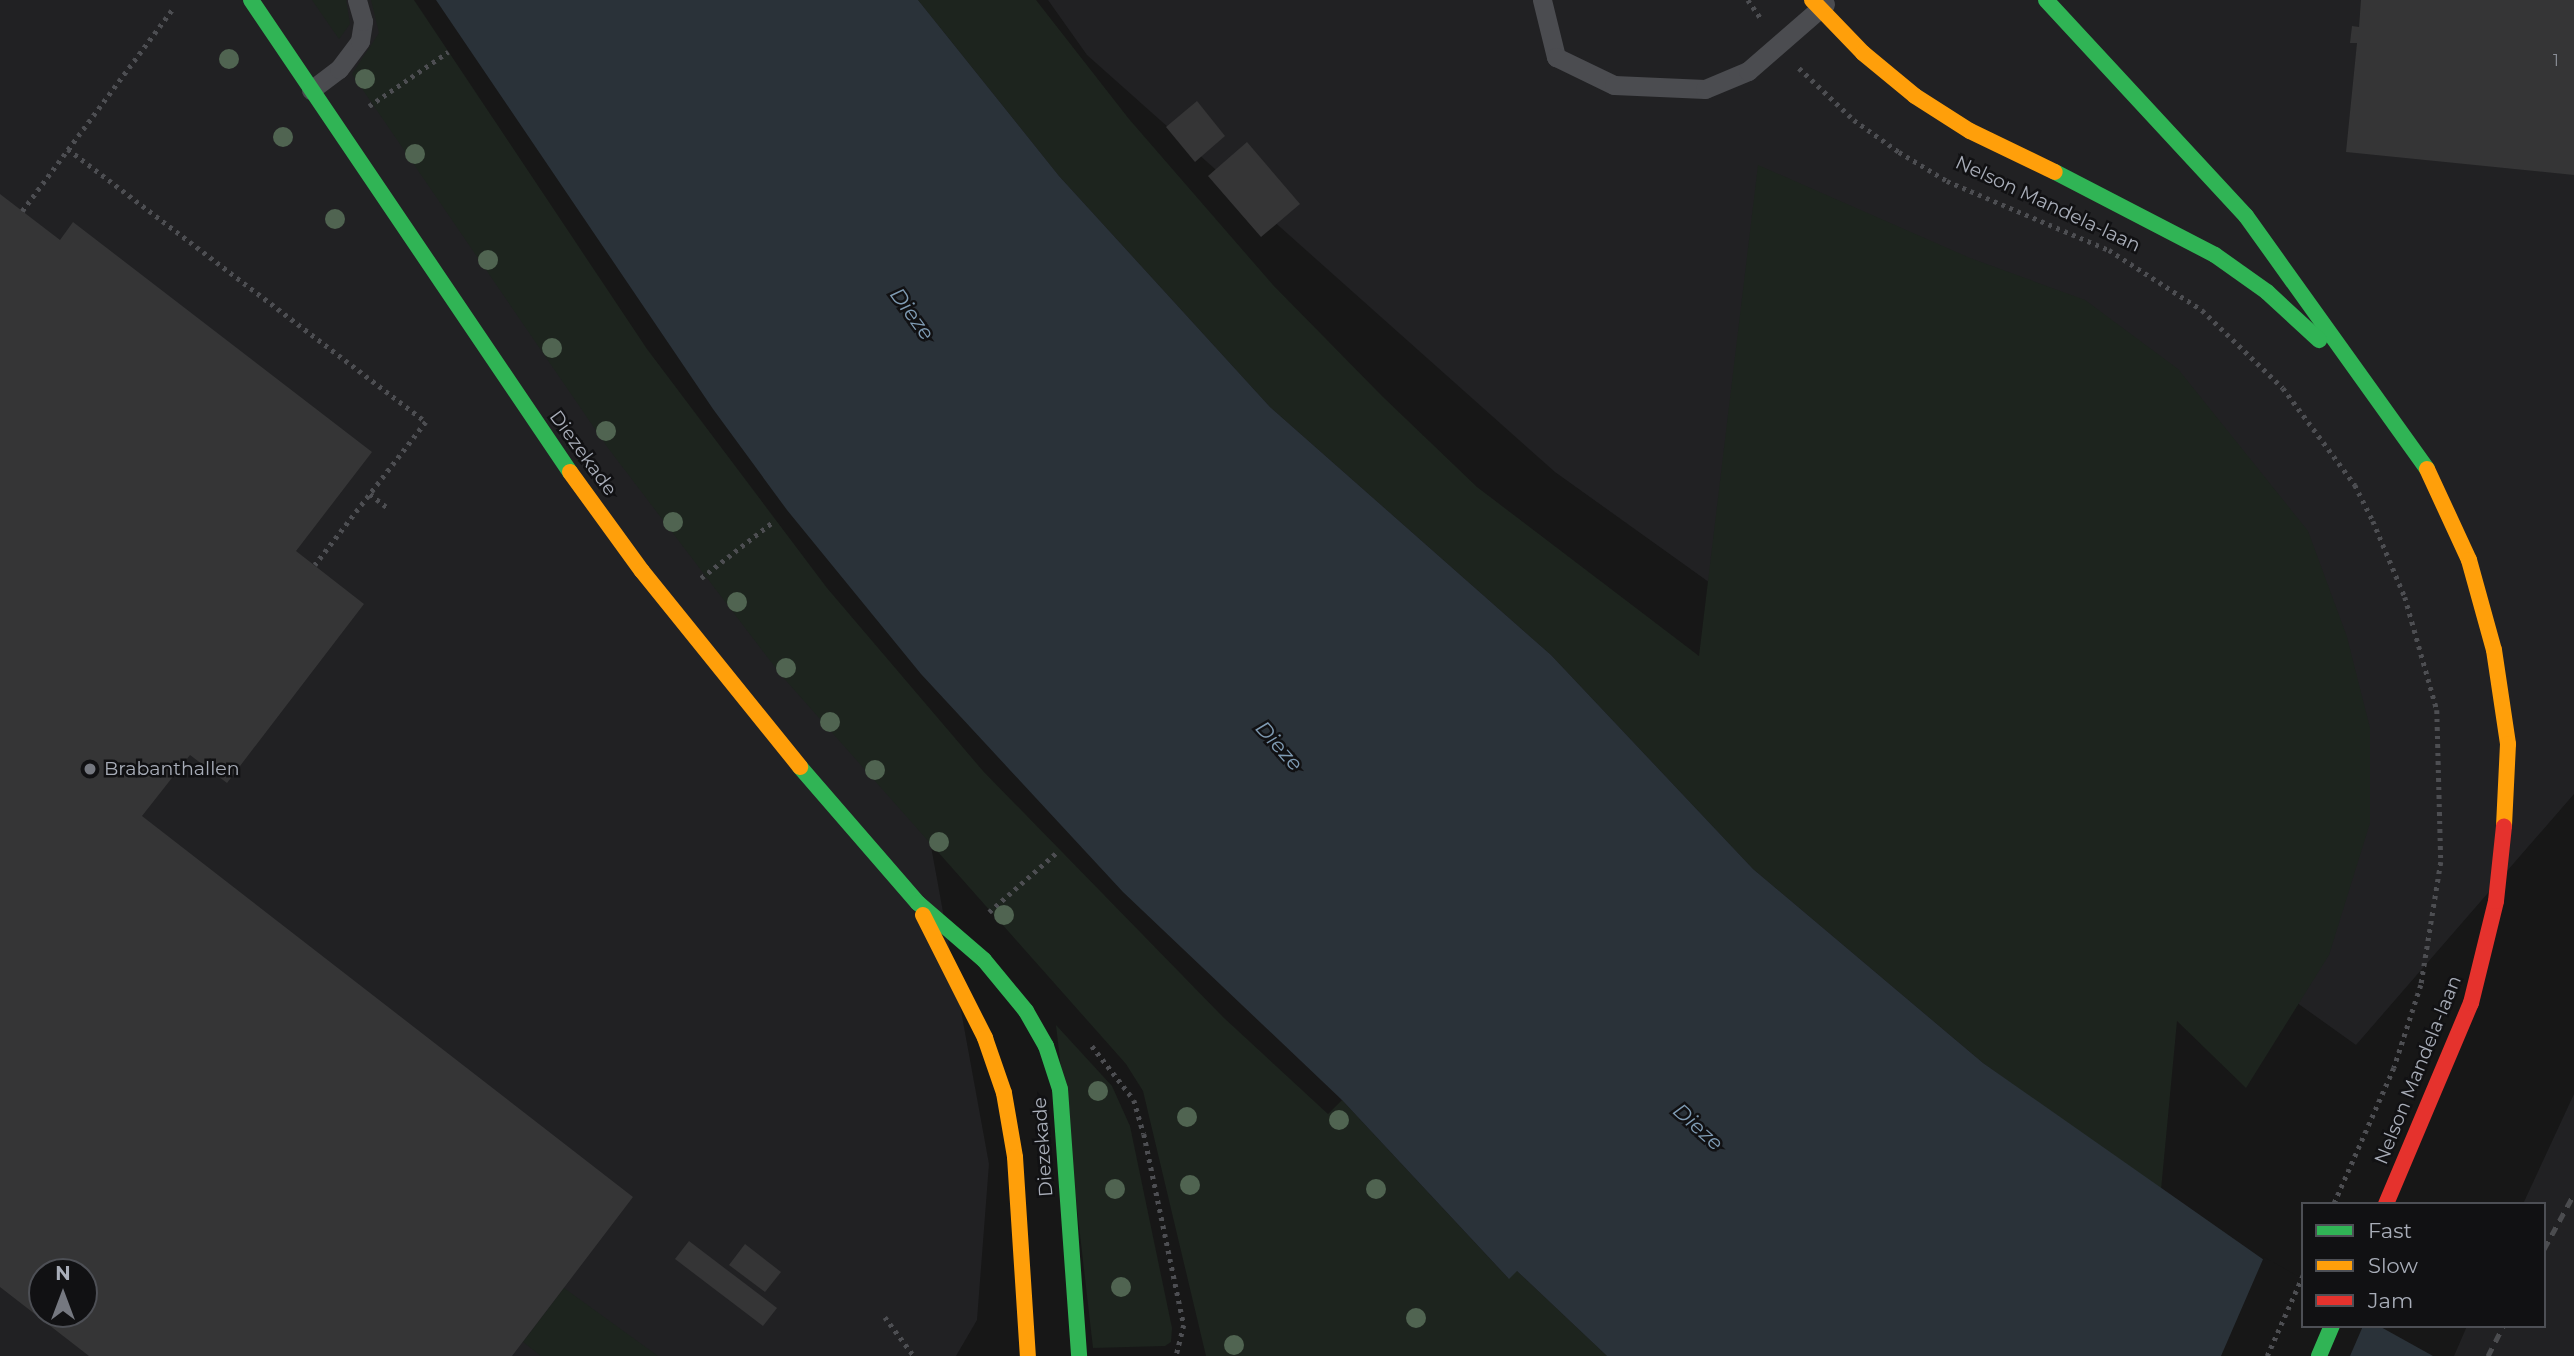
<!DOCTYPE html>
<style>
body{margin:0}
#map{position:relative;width:2574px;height:1356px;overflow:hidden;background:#171717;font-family:Montserrat,sans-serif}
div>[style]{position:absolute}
.built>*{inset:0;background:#212123}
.green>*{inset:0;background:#1d241e}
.water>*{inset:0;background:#2a3239}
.pier>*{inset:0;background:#171717}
.building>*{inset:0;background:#353536}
.path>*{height:4.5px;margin-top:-2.25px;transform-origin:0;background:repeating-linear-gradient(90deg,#4d4e52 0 3.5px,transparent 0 8.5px)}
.lane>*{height:19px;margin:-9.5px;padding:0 9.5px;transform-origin:9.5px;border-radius:9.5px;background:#4b4c50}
.fast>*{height:16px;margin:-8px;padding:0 8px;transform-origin:8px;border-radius:8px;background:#30b455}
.slow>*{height:16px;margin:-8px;padding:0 8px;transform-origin:8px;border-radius:8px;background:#ff9f0a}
.jam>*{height:16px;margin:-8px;padding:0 8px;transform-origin:8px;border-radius:8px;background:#e5322d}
.rail>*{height:5px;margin-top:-2.5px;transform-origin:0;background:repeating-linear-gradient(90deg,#4b4c4f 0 9px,transparent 0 16px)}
.trees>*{width:20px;height:20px;margin:-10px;border-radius:50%;background:#506451}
.dots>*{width:19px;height:19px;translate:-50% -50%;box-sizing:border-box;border:4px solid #111113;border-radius:50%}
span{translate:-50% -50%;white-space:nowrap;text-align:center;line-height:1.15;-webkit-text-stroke:5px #111113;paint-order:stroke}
.number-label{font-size:16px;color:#8b8f98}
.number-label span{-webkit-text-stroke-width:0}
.street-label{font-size:19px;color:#a8adb8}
.poi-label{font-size:19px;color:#a8adb8}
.left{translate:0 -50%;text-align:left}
.water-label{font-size:21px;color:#7f9bb3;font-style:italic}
.legend{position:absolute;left:2301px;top:1202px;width:245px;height:126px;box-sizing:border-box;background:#111113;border:2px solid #4d4f55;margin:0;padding:9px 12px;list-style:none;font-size:21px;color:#a8adb8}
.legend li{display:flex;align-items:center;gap:14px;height:35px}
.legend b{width:35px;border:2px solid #4d4f55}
.north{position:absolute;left:28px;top:1258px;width:70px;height:70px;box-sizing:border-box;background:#111113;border:2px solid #4d4f55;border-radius:50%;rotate:0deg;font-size:19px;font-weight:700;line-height:28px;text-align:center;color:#a8adb8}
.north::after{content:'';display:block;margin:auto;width:24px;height:32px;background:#757880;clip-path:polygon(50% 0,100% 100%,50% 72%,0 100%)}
</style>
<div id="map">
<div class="built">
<div style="clip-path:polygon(evenodd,0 0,385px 0,920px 786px,989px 1164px,977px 1320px,956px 1356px,0 1356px,0 0,42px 1272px,84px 1272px,84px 1314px,42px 1314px,42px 1272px)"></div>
<div style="clip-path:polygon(1048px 0,2574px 0,2574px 794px,2356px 1045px,1555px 472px,1087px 55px)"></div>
<div style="clip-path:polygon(2574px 1094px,2574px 1356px,2454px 1356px,2467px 1326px,2544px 1326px,2544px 1204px,2523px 1204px)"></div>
</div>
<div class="green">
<div style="clip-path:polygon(312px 0,346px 0,350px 24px,339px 39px)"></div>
<div style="clip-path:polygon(371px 0,414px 0,647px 349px,827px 588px,983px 771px,1223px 1017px,1328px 1114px,1342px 1100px,1508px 1278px,1516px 1270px,1607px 1356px,1206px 1356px,1143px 1091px,1126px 1064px,781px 675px,608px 448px,352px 74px,379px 33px)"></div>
<div style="clip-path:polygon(918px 0,1036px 0,1129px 119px,1273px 285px,1382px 396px,1477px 487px,1699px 656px,1758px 165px,1970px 258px,2085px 300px,2178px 369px,2308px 531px,2347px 637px,2370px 728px,2370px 823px,2329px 955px,2246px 1088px,2177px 1021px,2161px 1190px,1983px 1063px,1753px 869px,1551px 655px,1270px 407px,1059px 176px)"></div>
<div style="clip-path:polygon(1056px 1025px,1112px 1086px,1130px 1126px,1172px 1328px,1171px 1342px,1165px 1346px,1093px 1348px)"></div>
<div style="clip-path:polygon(564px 1288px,658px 1356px,541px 1356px,523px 1342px)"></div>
</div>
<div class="water">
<div style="clip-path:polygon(436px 0,918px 0,1059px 176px,1270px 407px,1551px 655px,1753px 869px,1983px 1063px,2274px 1267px,2303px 1326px,2379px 1326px,2433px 1356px,1607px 1356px,1517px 1271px,1509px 1279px,1342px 1100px,1123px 892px,921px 674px,787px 510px,713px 409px)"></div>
</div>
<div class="pier">
<div style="clip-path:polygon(2264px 1257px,2303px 1279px,2303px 1326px,2363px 1326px,2350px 1356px,2221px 1356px)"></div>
</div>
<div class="building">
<div style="clip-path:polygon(2361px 0,2574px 0,2574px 175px,2346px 152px,2357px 43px,2350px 43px,2352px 26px,2359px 27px)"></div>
<div style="clip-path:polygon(1197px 101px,1225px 136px,1195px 162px,1166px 127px)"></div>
<div style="clip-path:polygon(1247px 142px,1300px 204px,1261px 237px,1208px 176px)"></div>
<div style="clip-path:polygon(evenodd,0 194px,60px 240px,73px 222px,372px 452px,296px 551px,364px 604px,227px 783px,190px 755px,142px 816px,633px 1197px,512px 1356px,89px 1356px,0 1287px,0 194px,42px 1272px,84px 1272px,84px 1314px,42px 1314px,42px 1272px)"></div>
<div style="clip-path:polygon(689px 1241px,777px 1308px,763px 1326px,675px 1259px)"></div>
<div style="clip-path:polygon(745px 1244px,781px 1272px,765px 1292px,729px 1265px)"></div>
</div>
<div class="path">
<div style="left:1748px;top:0;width:24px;rotate:55deg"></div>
<div style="left:1799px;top:68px;width:76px;rotate:43.4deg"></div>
<div style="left:1854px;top:120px;width:55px;rotate:35.4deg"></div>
<div style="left:1899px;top:152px;width:56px;rotate:31.1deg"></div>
<div style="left:1947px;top:181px;width:176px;rotate:23.1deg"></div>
<div style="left:2109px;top:250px;width:111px;rotate:32.8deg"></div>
<div style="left:2202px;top:310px;width:112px;rotate:43.9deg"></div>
<div style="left:2283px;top:388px;width:121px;rotate:53.4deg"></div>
<div style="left:2355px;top:485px;width:40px;rotate:63.4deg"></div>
<div style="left:2373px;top:521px;width:82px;rotate:67.2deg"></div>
<div style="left:2405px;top:597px;width:117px;rotate:74.2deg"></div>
<div style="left:2437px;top:710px;width:152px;rotate:88.5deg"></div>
<div style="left:2441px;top:862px;width:125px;rotate:99.2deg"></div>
<div style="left:2421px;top:985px;width:87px;rotate:108deg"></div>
<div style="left:2394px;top:1068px;width:149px;rotate:113.8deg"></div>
<div style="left:369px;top:106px;width:96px;rotate:-34.4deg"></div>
<div style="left:68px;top:149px;width:450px;rotate:37.3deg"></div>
<div style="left:426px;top:422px;width:181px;rotate:127.8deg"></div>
<div style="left:22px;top:211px;width:254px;rotate:-53.3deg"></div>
<div style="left:370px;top:494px;width:24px;rotate:38deg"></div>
<div style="left:701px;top:578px;width:93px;rotate:-38deg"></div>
<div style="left:989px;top:912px;width:91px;rotate:-41.4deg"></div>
<div style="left:1092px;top:1046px;width:68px;rotate:52.1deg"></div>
<div style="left:1134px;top:1100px;width:35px;rotate:74deg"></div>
<div style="left:1144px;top:1134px;width:195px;rotate:78.2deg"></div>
<div style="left:1184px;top:1325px;width:32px;rotate:104deg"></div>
<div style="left:885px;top:1317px;width:49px;rotate:53.4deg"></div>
<div style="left:2267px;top:1356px;width:89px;rotate:-66deg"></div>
</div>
<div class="lane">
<div style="left:1542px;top:0;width:59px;rotate:76.2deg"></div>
<div style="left:1556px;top:57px;width:64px;rotate:25.8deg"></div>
<div style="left:1614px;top:85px;width:91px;rotate:2.5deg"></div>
<div style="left:1705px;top:89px;width:47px;rotate:-22.7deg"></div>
<div style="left:1748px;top:71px;width:102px;rotate:-41deg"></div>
<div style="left:311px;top:90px;width:35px;rotate:-37deg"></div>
<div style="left:339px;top:69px;width:35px;rotate:-53deg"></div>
<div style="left:360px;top:41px;width:20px;rotate:-81deg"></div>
<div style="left:363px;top:21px;width:22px;rotate:-106deg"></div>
</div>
<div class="fast">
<div style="left:251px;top:0;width:570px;rotate:55.95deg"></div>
<div style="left:2046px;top:0;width:294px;rotate:47.2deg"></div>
<div style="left:2246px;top:216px;width:311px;rotate:54.4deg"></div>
<div style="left:2055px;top:172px;width:180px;rotate:27.4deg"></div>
<div style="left:2215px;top:255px;width:64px;rotate:35.4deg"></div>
<div style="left:2267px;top:292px;width:71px;rotate:42.7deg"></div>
<div style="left:800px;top:767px;width:180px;rotate:49.1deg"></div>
<div style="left:918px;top:903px;width:87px;rotate:40.8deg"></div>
<div style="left:984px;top:960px;width:66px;rotate:50.5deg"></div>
<div style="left:1026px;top:1011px;width:40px;rotate:60.3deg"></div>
<div style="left:1046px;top:1046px;width:45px;rotate:72deg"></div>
<div style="left:1060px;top:1089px;width:268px;rotate:85.9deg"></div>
<div style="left:2319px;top:1356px;width:33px;rotate:-67deg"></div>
</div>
<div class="slow">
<div style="left:1812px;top:0;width:74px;rotate:46.1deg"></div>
<div style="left:1863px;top:53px;width:67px;rotate:39.6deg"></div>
<div style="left:1915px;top:96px;width:65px;rotate:32.5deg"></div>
<div style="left:1970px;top:131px;width:94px;rotate:25.8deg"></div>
<div style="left:2427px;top:469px;width:100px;rotate:65.2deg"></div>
<div style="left:2469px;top:560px;width:93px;rotate:74.5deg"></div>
<div style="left:2494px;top:650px;width:95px;rotate:81.5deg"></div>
<div style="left:2508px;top:744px;width:82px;rotate:92.8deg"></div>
<div style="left:570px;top:472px;width:122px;rotate:54deg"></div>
<div style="left:642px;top:571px;width:252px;rotate:51.1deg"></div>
<div style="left:923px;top:915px;width:138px;rotate:63.2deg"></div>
<div style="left:985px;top:1038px;width:58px;rotate:70.9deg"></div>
<div style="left:1004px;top:1093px;width:65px;rotate:80.2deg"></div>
<div style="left:1015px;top:1157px;width:199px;rotate:86.3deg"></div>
</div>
<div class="jam">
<div style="left:2386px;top:1204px;width:218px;rotate:-67.1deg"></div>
<div style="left:2471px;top:1003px;width:105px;rotate:-76.2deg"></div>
<div style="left:2496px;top:901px;width:75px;rotate:-83.9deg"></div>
</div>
<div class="rail">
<div style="left:2544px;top:1249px;width:63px;rotate:-61.4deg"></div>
<div style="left:2488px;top:1356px;width:34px;rotate:-63deg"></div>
</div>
<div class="trees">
<div style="left:229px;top:59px"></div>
<div style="left:365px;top:79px"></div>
<div style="left:283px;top:137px"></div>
<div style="left:415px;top:154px"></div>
<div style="left:335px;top:219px"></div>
<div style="left:488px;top:260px"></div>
<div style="left:552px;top:348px"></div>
<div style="left:606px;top:431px"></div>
<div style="left:673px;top:522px"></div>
<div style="left:737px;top:602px"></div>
<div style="left:786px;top:668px"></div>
<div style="left:830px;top:722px"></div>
<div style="left:875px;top:770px"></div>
<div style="left:939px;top:842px"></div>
<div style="left:1004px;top:915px"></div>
<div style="left:1098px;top:1091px"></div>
<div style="left:1187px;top:1117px"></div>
<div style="left:1339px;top:1120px"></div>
<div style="left:1190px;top:1185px"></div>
<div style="left:1115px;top:1189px"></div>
<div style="left:1376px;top:1189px"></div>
<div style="left:1121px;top:1287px"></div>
<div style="left:1416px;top:1318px"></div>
<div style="left:1234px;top:1345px"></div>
</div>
<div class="dots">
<div style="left:90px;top:769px;background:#757880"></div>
</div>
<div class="number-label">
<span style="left:2556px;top:61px">1</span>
</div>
<div class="street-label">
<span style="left:2048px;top:204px;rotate:25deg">Nelson Mandela-laan</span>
<span style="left:583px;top:453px;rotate:54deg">Diezekade</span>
<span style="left:2418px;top:1070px;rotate:-68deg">Nelson Mandela-laan</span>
<span style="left:1043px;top:1147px;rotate:-94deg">Diezekade</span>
</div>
<div class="poi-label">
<span class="left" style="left:104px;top:769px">Brabanthallen</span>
</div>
<div class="water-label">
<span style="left:912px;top:314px;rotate:54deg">Dieze</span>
<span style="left:1279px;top:746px;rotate:48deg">Dieze</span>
<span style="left:1698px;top:1127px;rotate:42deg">Dieze</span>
</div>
<ul class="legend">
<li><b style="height:9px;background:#30b455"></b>Fast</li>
<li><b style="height:9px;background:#ff9f0a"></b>Slow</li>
<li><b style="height:9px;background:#e5322d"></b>Jam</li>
</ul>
<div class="north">N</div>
</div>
